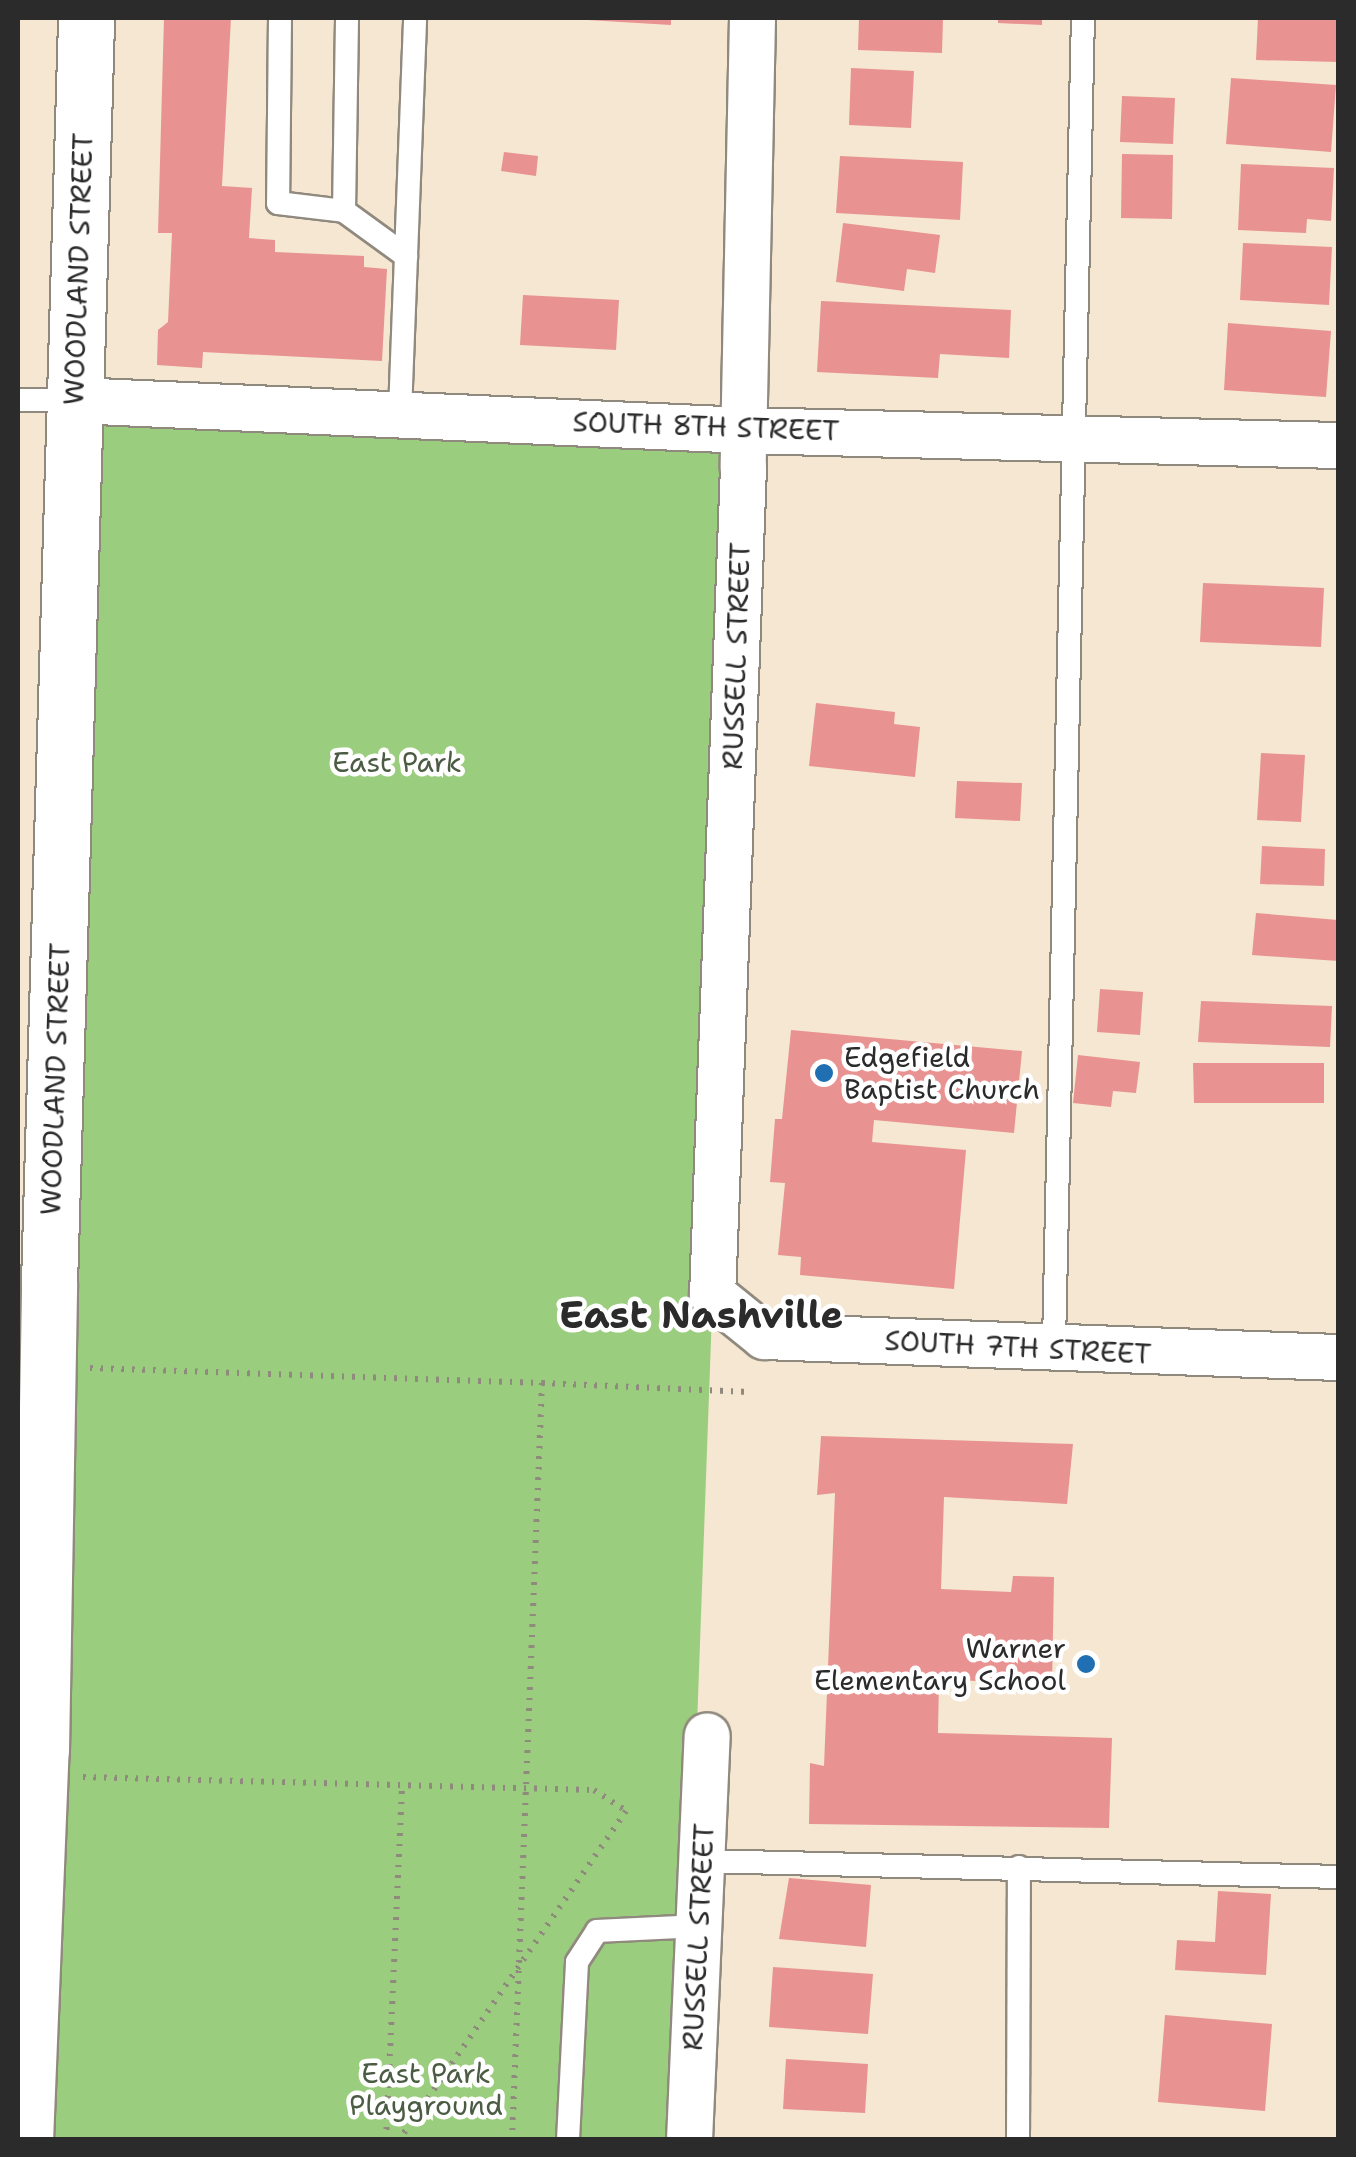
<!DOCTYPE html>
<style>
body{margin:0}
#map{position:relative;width:1356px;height:2157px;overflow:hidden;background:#f5e7d1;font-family:"Shantell Sans",sans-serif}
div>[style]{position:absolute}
.green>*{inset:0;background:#9acd7d}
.building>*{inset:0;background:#e89391}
.path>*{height:6px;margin-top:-3px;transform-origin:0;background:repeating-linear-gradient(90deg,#90897e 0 2.5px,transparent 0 10.5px)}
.roads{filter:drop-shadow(2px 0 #90897e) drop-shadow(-2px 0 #90897e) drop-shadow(0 2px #90897e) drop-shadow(0 -2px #90897e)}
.lane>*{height:22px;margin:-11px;padding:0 11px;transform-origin:11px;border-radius:11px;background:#fff}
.street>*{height:45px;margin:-22.5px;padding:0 22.5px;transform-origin:22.5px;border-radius:22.5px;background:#fff}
.secondary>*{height:55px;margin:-27.5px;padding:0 27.5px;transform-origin:27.5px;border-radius:27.5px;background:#fff}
.dots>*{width:28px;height:28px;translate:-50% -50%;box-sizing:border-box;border:5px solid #fff;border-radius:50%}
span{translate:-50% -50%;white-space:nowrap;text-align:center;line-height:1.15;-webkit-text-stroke:9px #fff;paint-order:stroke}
.street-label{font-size:28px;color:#2b2b2b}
.park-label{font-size:28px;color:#4c5c44}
.poi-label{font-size:28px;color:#2b2b2b}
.left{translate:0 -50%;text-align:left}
.right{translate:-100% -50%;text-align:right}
.district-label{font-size:38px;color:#2b2b2b;font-weight:700}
.frame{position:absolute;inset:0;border:20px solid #2b2b2b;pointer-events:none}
</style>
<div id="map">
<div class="green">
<div style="clip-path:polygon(74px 400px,744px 430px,682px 2139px,20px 2140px)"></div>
</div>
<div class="building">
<div style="clip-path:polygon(164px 18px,231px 18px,222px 186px,252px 188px,249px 238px,275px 240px,275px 252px,364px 256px,364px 267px,387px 269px,382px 361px,203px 352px,202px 368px,157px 365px,158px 330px,168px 322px,172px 233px,158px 233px)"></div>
<div style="clip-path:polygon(554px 18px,671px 18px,671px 25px)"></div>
<div style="clip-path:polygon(859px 18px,943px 18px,942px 53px,858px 50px)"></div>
<div style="clip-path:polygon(998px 18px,1042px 18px,1042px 25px,998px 23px)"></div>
<div style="clip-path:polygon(1258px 18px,1338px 18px,1338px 62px,1256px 60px)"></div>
<div style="clip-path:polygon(851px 68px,914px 71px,911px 128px,849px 125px)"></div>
<div style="clip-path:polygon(1231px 78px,1336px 85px,1331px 152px,1226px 144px)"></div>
<div style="clip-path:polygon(1122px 96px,1175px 98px,1173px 144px,1120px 142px)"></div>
<div style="clip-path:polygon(504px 152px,538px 156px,536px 176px,501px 171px)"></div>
<div style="clip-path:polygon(1122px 154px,1173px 155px,1172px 219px,1121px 218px)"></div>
<div style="clip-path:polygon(840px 156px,963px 162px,960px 220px,836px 213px)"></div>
<div style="clip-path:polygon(1241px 164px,1334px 168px,1331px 221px,1307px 219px,1306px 233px,1238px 230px)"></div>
<div style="clip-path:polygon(843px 223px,940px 235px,935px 273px,907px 269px,904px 291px,836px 282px)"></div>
<div style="clip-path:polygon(1243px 243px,1332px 247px,1329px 305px,1240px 300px)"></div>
<div style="clip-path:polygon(523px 295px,619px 300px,616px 350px,520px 345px)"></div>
<div style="clip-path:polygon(821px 301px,1011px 310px,1009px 358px,940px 354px,938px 378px,817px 372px)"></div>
<div style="clip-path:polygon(1228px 323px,1331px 331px,1326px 397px,1224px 390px)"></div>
<div style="clip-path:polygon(1203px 583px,1324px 588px,1321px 647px,1200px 642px)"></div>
<div style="clip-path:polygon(816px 703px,895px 712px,894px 724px,920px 727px,915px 777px,809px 766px)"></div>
<div style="clip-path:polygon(1261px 753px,1305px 755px,1301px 822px,1257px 820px)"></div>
<div style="clip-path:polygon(957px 781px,1022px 783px,1020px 821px,955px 818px)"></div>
<div style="clip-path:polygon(1262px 846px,1325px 849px,1324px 886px,1260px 884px)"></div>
<div style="clip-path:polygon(1256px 913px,1338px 920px,1338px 961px,1252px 955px)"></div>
<div style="clip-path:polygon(1100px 989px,1143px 992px,1140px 1035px,1097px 1032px)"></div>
<div style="clip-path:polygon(1201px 1001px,1332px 1006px,1330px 1047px,1198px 1042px)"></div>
<div style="clip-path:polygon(791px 1030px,1022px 1051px,1014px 1133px,874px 1120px,872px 1142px,966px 1150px,954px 1289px,800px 1275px,801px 1257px,778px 1255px,785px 1183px,770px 1182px,775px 1119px,782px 1119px)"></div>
<div style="clip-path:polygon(1078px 1055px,1140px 1062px,1136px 1093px,1113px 1091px,1111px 1107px,1073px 1103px)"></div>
<div style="clip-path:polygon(1193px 1063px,1324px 1063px,1324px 1103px,1194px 1103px)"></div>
<div style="clip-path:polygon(821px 1436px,1073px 1444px,1067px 1504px,944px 1497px,941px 1589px,1011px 1592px,1013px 1576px,1054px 1577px,1052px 1685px,939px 1679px,938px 1733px,1112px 1738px,1109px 1828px,809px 1824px,810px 1763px,824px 1766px,835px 1493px,817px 1495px)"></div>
<div style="clip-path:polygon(789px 1878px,871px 1885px,866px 1947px,779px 1939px)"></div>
<div style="clip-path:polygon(1218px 1891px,1271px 1894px,1266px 1975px,1175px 1970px,1177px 1940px,1215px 1942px)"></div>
<div style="clip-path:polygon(773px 1967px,873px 1974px,868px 2034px,769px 2027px)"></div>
<div style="clip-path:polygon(1165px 2015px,1272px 2024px,1265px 2111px,1158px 2102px)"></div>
<div style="clip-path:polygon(786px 2059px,868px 2064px,865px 2113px,783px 2109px)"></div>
</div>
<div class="path">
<div style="left:90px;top:1368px;width:452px;rotate:1.9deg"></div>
<div style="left:542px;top:1383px;width:758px;rotate:92.27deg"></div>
<div style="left:542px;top:1383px;width:207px;rotate:2.5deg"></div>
<div style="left:83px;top:1777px;width:511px;rotate:1.46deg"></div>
<div style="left:594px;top:1790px;width:38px;rotate:33deg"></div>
<div style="left:626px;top:1811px;width:400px;rotate:124.6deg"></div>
<div style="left:386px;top:2140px;width:356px;rotate:-87.4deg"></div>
</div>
<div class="roads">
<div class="lane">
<div style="left:280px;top:18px;width:185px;rotate:90.6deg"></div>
<div style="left:278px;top:203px;width:66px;rotate:6.9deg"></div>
<div style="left:344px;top:211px;width:77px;rotate:36deg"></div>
<div style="left:344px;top:211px;width:193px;rotate:-89.1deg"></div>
<div style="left:18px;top:400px;width:56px"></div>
<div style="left:400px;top:412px;width:394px;rotate:-87.8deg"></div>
<div style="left:1054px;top:1344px;width:1326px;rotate:-88.75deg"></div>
<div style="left:703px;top:1861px;width:635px;rotate:1.44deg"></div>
<div style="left:568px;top:2140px;width:178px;rotate:-87.1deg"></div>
<div style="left:577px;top:1962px;width:37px;rotate:-57deg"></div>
<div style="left:597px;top:1931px;width:102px;rotate:-2.8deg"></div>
<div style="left:1018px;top:2140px;width:273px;rotate:-89.8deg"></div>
</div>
<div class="street">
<div style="left:752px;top:18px;width:448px;rotate:91.2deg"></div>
<div style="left:743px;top:466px;width:829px;rotate:92.14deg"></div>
<div style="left:712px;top:1294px;width:67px;rotate:38.9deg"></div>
<div style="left:764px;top:1336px;width:574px;rotate:2.1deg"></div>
<div style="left:74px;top:400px;width:671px;rotate:2.56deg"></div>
<div style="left:744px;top:430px;width:594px;rotate:1.45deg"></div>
<div style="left:689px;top:2140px;width:405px;rotate:-87.5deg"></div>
</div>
<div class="secondary">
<div style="left:25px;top:2140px;width:390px;rotate:-87.7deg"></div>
<div style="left:41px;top:1750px;width:467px;rotate:-89deg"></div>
<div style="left:49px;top:1283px;width:1266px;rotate:-88.32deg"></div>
</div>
</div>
<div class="dots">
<div style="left:824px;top:1073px;background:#1f6fb2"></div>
<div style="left:1086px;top:1664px;background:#1f6fb2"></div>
</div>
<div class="street-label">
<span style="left:78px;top:269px;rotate:-88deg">WOODLAND STREET</span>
<span style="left:706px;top:426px;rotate:2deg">SOUTH 8TH STREET</span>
<span style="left:736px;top:656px;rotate:-88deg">RUSSELL STREET</span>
<span style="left:55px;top:1079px;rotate:-88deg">WOODLAND STREET</span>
<span style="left:1018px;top:1347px;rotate:3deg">SOUTH 7TH STREET</span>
<span style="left:698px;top:1937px;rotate:-87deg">RUSSELL STREET</span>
</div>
<div class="park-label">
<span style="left:397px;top:762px">East Park</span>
<span style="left:426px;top:2089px">East Park<br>Playground</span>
</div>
<div class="poi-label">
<span class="left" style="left:844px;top:1073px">Edgefield<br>Baptist Church</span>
<span class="right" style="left:1066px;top:1664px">Warner<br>Elementary School</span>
</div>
<div class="district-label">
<span style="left:701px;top:1315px">East Nashville</span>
</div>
<div class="frame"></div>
</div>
